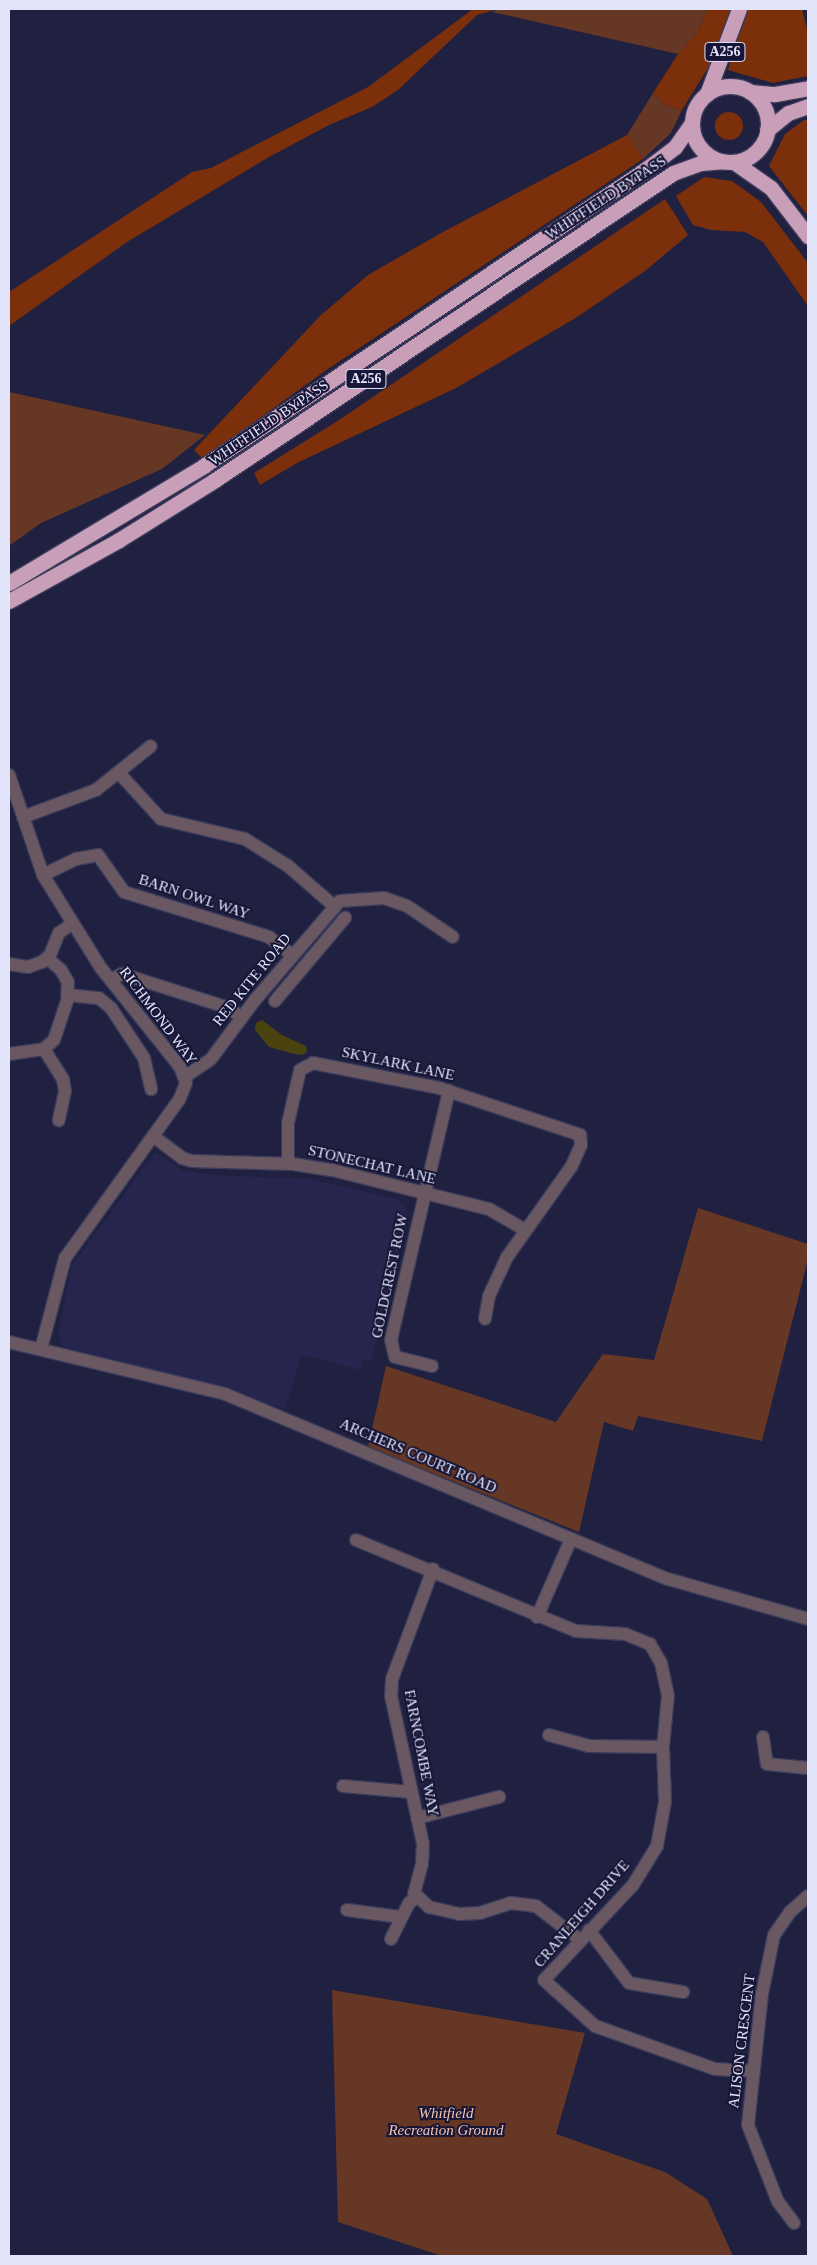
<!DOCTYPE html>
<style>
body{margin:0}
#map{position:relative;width:817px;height:2265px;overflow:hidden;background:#202041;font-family:"Times New Roman",serif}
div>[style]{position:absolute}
.built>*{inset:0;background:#26254d}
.green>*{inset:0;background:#663724}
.forest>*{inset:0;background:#7b2f0a}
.round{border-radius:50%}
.water>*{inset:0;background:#4a4310}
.roads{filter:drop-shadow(1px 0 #3b3b5b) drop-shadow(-1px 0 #3b3b5b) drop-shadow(0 1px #3b3b5b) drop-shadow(0 -1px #3b3b5b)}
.minor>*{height:12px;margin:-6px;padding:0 6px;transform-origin:6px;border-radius:6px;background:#695862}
.highway>*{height:15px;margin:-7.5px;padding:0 7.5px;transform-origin:7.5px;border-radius:7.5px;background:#c99eb8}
.highway>.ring{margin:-7.5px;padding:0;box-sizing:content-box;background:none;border:15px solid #c99eb8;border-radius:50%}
span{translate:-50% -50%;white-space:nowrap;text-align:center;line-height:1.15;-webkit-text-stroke:4px #171636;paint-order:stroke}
.shield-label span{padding:1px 4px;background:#171636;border:1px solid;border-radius:4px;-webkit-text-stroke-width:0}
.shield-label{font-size:14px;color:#e2e4fa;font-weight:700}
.street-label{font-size:15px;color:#e2e4fa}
.park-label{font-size:15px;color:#f2c4b2;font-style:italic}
.frame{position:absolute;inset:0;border:10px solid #e2e4fa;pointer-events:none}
</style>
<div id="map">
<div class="built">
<div style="clip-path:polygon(155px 1152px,181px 1170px,213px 1175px,310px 1179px,398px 1199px,408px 1213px,371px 1361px,363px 1360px,360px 1370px,302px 1355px,285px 1409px,62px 1346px,58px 1333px,72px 1265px)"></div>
</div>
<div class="green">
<div style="clip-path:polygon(498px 9px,709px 9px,696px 34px,678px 54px,492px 12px)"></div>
<div style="clip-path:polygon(653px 93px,666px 105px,682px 110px,671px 133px,643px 159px,627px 135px)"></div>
<div style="clip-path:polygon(9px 392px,205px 435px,162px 469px,41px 523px,9px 546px)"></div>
<div style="clip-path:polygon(698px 1208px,808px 1244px,808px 1259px,762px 1441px,638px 1416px,633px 1431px,604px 1422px,579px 1532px,368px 1447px,386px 1366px,556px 1422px,603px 1354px,654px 1360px)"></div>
<div style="clip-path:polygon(332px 1990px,585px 2033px,556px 2134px,665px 2172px,707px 2199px,733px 2256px,442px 2256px,338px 2222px)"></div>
</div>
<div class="forest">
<div style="clip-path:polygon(473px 9px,498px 9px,477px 15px,398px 90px,372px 107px,329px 125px,269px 157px,127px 242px,9px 326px,9px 292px,192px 172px,211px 168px,368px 87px)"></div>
<div style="clip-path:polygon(709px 9px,732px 9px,718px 52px,682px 110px,666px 105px,653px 93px,678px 54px,696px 34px)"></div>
<div style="clip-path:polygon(744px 9px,802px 9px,808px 33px,808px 76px,773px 83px,728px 70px)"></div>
<div class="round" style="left:715px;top:112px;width:28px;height:28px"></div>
<div style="clip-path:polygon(804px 120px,808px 120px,808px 216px,769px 166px,785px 134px)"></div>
<div style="clip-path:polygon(627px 135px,643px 159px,325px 371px,203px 459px,194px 450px,320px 316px,368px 275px,441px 233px)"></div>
<div style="clip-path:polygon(704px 177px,732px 181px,761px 202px,808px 263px,808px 306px,763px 242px,745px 232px,711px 230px,693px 225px,676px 196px)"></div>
<div style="clip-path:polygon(665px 199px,688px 235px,645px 271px,574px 319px,456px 388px,297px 463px,260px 485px,254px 473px,339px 420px)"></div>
</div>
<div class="water">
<div style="clip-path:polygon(262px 1020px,282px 1035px,306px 1046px,307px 1051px,303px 1055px,294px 1054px,269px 1047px,255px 1030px,256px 1023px)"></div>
</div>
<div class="roads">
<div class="minor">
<div style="left:119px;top:773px;width:62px;rotate:47.6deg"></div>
<div style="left:161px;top:819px;width:86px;rotate:13.4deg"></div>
<div style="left:245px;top:839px;width:51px;rotate:32.1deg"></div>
<div style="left:288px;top:866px;width:61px;rotate:41deg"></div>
<div style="left:9px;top:775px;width:106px;rotate:71.2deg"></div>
<div style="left:43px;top:875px;width:110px;rotate:58.1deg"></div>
<div style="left:101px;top:968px;width:127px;rotate:51.4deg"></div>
<div style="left:180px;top:1067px;width:17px;rotate:69deg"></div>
<div style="left:186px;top:1083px;width:18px;rotate:112deg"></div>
<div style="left:179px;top:1100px;width:195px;rotate:125.8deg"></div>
<div style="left:65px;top:1258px;width:94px;rotate:104.8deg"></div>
<div style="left:23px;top:817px;width:78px;rotate:-20.3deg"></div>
<div style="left:96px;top:790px;width:70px;rotate:-38.7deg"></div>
<div style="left:43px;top:875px;width:37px;rotate:-26deg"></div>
<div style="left:76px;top:859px;width:22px;rotate:-10deg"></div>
<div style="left:98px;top:855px;width:45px;rotate:54.9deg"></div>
<div style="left:124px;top:892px;width:152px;rotate:17.2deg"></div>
<div style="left:269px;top:937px;width:29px;rotate:38deg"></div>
<div style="left:9px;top:964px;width:19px;rotate:9deg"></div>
<div style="left:28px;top:967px;width:15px;rotate:-20deg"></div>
<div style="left:42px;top:962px;width:11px;rotate:-41deg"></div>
<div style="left:50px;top:955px;width:24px;rotate:-68deg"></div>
<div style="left:59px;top:933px;width:17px;rotate:-36deg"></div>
<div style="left:111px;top:980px;width:13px;rotate:-29deg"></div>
<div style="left:122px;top:974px;width:112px;rotate:17.6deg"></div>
<div style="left:229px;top:1008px;width:15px;rotate:37deg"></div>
<div style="left:68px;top:995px;width:31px;rotate:6deg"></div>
<div style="left:99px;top:998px;width:16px;rotate:40deg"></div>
<div style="left:111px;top:1008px;width:60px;rotate:56.6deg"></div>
<div style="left:144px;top:1058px;width:32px;rotate:77deg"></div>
<div style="left:275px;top:1001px;width:109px;rotate:-49.9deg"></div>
<div style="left:44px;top:1049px;width:36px;rotate:58deg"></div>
<div style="left:63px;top:1079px;width:12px;rotate:81deg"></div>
<div style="left:65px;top:1091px;width:30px;rotate:102deg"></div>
<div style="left:9px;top:1054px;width:35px;rotate:-8deg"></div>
<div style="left:44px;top:1049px;width:13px;rotate:-42deg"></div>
<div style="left:54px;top:1040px;width:41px;rotate:-71.6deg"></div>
<div style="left:67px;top:1001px;width:19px;rotate:-87deg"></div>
<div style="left:68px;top:982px;width:14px;rotate:-120deg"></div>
<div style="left:61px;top:970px;width:18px;rotate:-139deg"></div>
<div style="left:186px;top:1076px;width:30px;rotate:-34deg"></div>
<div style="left:211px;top:1059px;width:74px;rotate:-53.3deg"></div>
<div style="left:255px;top:1000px;width:130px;rotate:-49.4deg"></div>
<div style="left:340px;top:901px;width:44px;rotate:-3.9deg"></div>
<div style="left:384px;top:898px;width:24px;rotate:19deg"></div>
<div style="left:407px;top:906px;width:55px;rotate:34deg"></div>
<div style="left:153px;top:1136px;width:36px;rotate:37deg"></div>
<div style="left:182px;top:1158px;width:10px;rotate:17deg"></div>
<div style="left:192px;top:1161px;width:101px;rotate:1.7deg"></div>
<div style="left:293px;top:1164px;width:39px;rotate:9deg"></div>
<div style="left:332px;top:1170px;width:162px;rotate:14deg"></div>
<div style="left:489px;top:1209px;width:42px;rotate:30.3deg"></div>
<div style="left:288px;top:1164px;width:41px;rotate:-90deg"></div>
<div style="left:288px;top:1123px;width:54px;rotate:-77.2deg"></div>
<div style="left:300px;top:1070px;width:15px;rotate:-28deg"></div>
<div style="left:313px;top:1063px;width:128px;rotate:11.2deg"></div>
<div style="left:439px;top:1088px;width:149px;rotate:18.4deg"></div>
<div style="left:580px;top:1135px;width:10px;rotate:84deg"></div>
<div style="left:581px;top:1145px;width:24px;rotate:114deg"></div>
<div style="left:571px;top:1167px;width:110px;rotate:125.4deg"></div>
<div style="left:507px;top:1257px;width:43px;rotate:114.8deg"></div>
<div style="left:489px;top:1296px;width:23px;rotate:100deg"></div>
<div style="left:9px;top:1342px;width:222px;rotate:13.5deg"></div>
<div style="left:225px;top:1394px;width:480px;rotate:22.7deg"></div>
<div style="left:668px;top:1579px;width:146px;rotate:15.9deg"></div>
<div style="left:432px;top:1366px;width:38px;rotate:-166deg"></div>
<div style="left:395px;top:1357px;width:17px;rotate:-103deg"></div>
<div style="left:391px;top:1340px;width:256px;rotate:-76.9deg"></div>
<div style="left:356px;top:1540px;width:238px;rotate:22.5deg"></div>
<div style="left:576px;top:1631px;width:49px;rotate:3.5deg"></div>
<div style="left:625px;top:1634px;width:27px;rotate:22deg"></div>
<div style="left:650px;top:1644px;width:22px;rotate:60deg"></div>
<div style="left:661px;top:1663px;width:33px;rotate:78deg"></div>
<div style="left:668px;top:1695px;width:52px;rotate:95.5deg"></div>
<div style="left:663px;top:1747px;width:55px;rotate:87.9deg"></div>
<div style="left:665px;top:1802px;width:45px;rotate:100.3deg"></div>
<div style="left:657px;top:1846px;width:46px;rotate:121.6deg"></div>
<div style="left:633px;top:1885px;width:130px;rotate:133.1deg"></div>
<div style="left:544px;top:1980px;width:69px;rotate:42deg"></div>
<div style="left:595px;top:2026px;width:127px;rotate:19.7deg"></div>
<div style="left:715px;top:2069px;width:37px;rotate:3deg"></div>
<div style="left:433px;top:1569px;width:117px;rotate:110.4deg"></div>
<div style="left:392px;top:1679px;width:17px;rotate:93deg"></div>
<div style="left:391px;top:1696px;width:151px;rotate:77.8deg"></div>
<div style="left:423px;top:1844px;width:20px;rotate:93deg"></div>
<div style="left:422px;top:1864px;width:30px;rotate:105deg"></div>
<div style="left:414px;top:1893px;width:21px;rotate:43deg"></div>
<div style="left:429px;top:1907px;width:31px;rotate:13deg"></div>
<div style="left:459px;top:1914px;width:21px;rotate:-3deg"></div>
<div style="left:480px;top:1913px;width:33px;rotate:-18deg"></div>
<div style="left:511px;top:1903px;width:25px;rotate:7deg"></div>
<div style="left:536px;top:1906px;width:56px;rotate:37.7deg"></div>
<div style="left:537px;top:1617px;width:85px;rotate:-66.4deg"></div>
<div style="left:549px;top:1735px;width:41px;rotate:15.4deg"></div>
<div style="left:589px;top:1746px;width:74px;rotate:0.8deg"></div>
<div style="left:763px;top:1737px;width:27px;rotate:82deg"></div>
<div style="left:767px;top:1764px;width:41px;rotate:5.6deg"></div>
<div style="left:343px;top:1786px;width:68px;rotate:5deg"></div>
<div style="left:417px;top:1818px;width:85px;rotate:-14.4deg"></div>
<div style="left:347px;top:1910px;width:54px;rotate:7.4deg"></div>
<div style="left:589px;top:1930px;width:66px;rotate:53deg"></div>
<div style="left:629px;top:1983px;width:55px;rotate:9.5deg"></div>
<div style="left:391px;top:1939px;width:40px;rotate:-63.4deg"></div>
<div style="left:409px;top:1903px;width:10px;rotate:-37deg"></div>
<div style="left:794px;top:2223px;width:26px;rotate:-127deg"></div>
<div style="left:778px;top:2202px;width:83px;rotate:-111.3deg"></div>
<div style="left:748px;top:2125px;width:132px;rotate:-83.9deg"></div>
<div style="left:762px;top:1994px;width:60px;rotate:-78.5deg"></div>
<div style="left:774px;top:1935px;width:28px;rotate:-55deg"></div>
<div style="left:790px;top:1912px;width:24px;rotate:-42deg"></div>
</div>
<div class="highway">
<div class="ring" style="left:692px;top:86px;width:61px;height:61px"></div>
<div style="left:750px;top:92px;width:25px;rotate:5deg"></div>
<div style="left:775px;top:94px;width:34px;rotate:-10deg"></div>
<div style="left:707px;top:94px;width:91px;rotate:-69.4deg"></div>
<div style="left:767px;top:130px;width:27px;rotate:-39deg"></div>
<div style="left:788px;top:113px;width:21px;rotate:-19deg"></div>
<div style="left:734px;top:162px;width:45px;rotate:35.1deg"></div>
<div style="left:771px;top:188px;width:61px;rotate:52.4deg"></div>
<div style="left:9px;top:583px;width:229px;rotate:-31deg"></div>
<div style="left:205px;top:465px;width:531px;rotate:-33.87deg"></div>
<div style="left:646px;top:169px;width:36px;rotate:-37deg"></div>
<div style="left:675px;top:147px;width:29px;rotate:-55deg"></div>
<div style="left:9px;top:601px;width:126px;rotate:-29deg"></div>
<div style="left:119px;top:540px;width:113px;rotate:-32deg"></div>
<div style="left:215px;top:480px;width:551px;rotate:-33.83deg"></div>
<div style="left:673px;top:173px;width:30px;rotate:-20deg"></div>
<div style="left:701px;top:163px;width:21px;rotate:-5deg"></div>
</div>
</div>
<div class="shield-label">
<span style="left:725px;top:52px">A256</span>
<span style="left:366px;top:379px">A256</span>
</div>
<div class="street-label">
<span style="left:606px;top:198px;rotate:-33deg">WHITFIELD BYPASS</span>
<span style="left:269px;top:423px;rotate:-34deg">WHITFIELD BYPASS</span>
<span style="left:194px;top:897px;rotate:18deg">BARN OWL WAY</span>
<span style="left:252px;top:980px;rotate:-51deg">RED KITE ROAD</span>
<span style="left:158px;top:1016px;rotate:53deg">RICHMOND WAY</span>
<span style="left:398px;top:1064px;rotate:12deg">SKYLARK LANE</span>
<span style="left:372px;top:1165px;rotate:13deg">STONECHAT LANE</span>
<span style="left:390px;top:1276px;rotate:-78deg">GOLDCREST ROW</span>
<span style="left:418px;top:1456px;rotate:23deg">ARCHERS COURT ROAD</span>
<span style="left:421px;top:1753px;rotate:79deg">FARNCOMBE WAY</span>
<span style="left:582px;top:1914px;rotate:-49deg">CRANLEIGH DRIVE</span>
<span style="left:742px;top:2041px;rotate:-83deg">ALISON CRESCENT</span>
</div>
<div class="park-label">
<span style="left:446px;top:2122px">Whitfield<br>Recreation Ground</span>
</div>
<div class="frame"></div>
</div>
